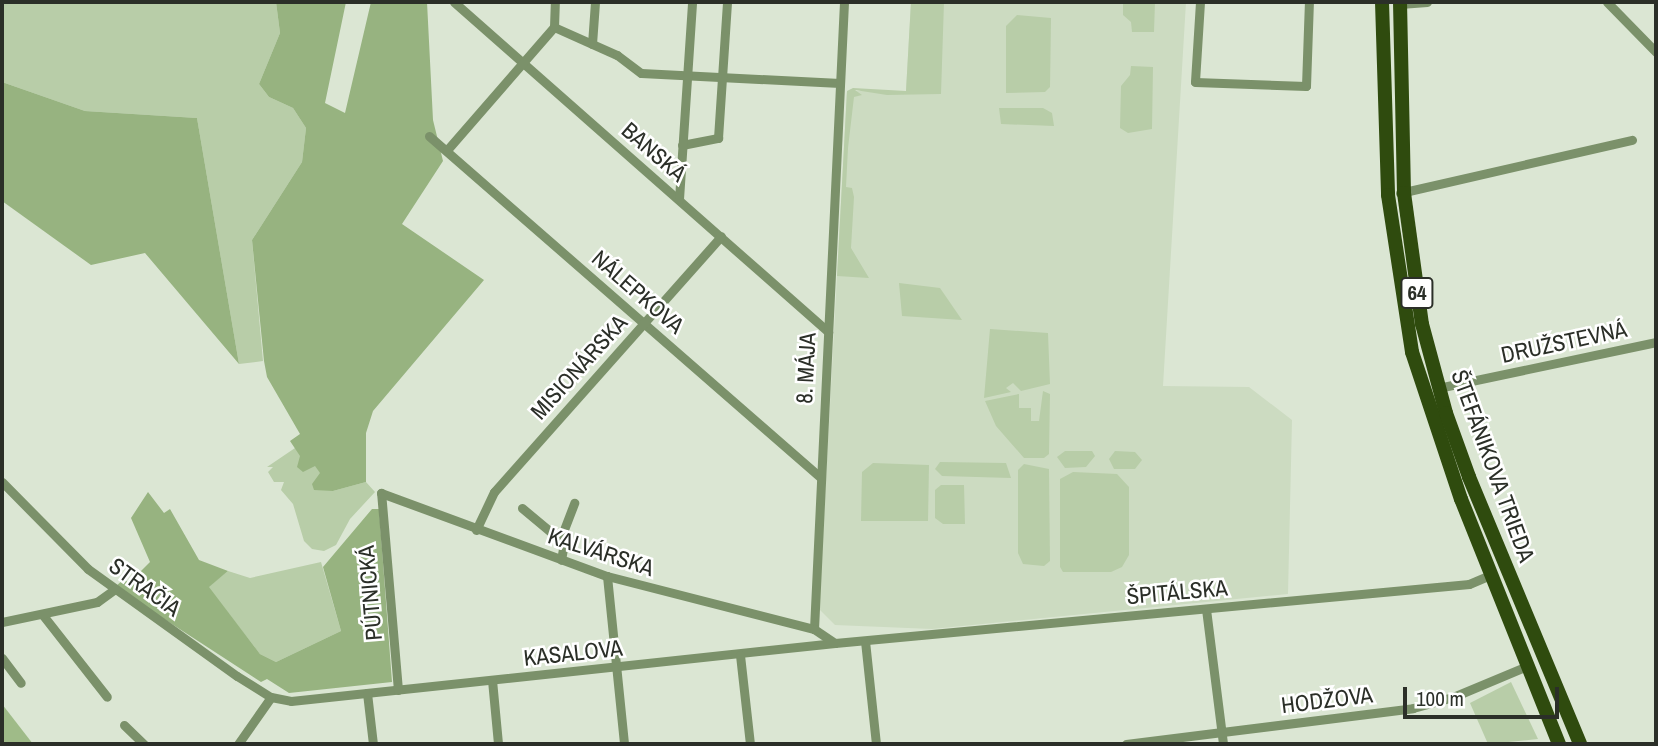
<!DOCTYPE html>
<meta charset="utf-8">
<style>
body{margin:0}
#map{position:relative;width:1658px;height:746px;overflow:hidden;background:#dbe6d3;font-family:"Archivo Narrow",sans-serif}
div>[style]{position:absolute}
.built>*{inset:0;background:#ccdbc1}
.green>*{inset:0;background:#b8cda8}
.forest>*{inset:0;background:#97b380}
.water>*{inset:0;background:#9fbb88}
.minor>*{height:9px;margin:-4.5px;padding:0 4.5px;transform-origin:4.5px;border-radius:4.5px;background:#7b916a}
.primary>*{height:14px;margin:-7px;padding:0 7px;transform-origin:7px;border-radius:7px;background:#2f4b0e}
span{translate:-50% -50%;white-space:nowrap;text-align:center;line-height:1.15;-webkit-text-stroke:5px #fff;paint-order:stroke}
.shield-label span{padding:2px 5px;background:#fff;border:2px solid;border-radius:5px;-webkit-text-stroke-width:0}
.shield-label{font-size:21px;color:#2b2f28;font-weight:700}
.street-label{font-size:23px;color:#2b2f28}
.frame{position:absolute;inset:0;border:4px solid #2b2f28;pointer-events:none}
.scale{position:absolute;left:1403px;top:687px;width:156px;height:32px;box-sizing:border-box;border:4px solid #2b2f28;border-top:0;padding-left:9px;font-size:21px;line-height:24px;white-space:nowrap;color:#2b2f28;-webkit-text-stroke:5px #fff;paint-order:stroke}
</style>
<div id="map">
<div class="built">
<div style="clip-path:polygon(911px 2px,1186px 2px,1163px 386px,1249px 387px,1292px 420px,1288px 594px,932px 629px,835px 625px,819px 609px,847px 91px,906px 91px)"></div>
</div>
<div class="green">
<div style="clip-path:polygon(2px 2px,276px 2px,280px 33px,259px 84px,269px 97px,293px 108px,306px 128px,302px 162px,252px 240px,263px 361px,239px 364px,197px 118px,85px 111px,2px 82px)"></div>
<div style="clip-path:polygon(911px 2px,944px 2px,941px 94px,887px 95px,855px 90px,862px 95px,854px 97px,848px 148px,846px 187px,852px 188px,854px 197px,851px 248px,869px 278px,837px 276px,847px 91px,853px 88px,906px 91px)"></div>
<div style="clip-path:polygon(1123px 2px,1155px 2px,1154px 32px,1132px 32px,1131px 22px,1123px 15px)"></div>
<div style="clip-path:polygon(1017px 15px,1051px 18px,1050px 87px,1045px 92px,1006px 93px,1006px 26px)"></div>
<div style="clip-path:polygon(1131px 66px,1153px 67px,1152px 129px,1128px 133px,1120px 128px,1121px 86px,1130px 75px)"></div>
<div style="clip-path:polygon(999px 108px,1043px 108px,1052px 113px,1054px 126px,1001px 124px)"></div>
<div style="clip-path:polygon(899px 283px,940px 288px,962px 320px,902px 316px)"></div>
<div style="clip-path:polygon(990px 329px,1048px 333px,1050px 384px,1021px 391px,1013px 383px,1006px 388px,1011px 392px,984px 398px)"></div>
<div style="clip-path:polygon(1043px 391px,1050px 394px,1049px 454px,1044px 458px,1024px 458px,996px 426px,985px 401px,1019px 394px,1019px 408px,1031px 408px,1031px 421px,1039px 421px)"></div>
<div style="clip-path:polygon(295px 448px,315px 465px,333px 491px,366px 482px,375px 492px,350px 519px,336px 545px,324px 551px,312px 549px,304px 541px,293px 504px,281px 490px,284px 482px,274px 482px,268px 472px,273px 467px,267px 467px)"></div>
<div style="clip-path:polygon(1065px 451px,1092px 451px,1095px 456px,1086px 467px,1065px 468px,1057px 457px)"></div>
<div style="clip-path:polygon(1115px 451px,1135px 452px,1142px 460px,1135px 469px,1114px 469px,1109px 459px)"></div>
<div style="clip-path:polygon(940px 462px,1006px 463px,1011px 478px,942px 476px,935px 469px)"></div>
<div style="clip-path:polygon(873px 463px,929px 465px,928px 521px,861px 521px,862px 472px)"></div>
<div style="clip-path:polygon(1024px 464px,1049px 469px,1050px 561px,1044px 566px,1023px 564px,1018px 553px,1018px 470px)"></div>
<div style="clip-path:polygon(1073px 472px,1117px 474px,1129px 487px,1129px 555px,1122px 567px,1111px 572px,1063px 572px,1060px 567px,1060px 479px)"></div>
<div style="clip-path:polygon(941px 485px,964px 485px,965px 524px,943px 524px,935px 518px,935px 490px)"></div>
<div style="clip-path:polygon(321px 562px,341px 631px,276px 662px,260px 654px,208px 587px,228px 571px,250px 578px)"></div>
<div style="clip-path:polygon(1511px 682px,1538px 739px,1488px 744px,1470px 703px)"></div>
</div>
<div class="forest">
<div style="clip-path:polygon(276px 2px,346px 2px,325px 103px,345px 113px,371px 2px,427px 2px,433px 120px,443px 161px,402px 224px,484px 280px,373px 411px,366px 433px,366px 482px,333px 491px,314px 490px,312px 484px,320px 473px,315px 466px,303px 472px,297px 467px,300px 456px,290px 441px,300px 434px,267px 377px,264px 361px,252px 240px,302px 162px,306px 128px,293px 108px,269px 97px,259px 84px,280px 33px)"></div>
<div style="clip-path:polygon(2px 82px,85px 111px,197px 118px,239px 364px,145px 253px,91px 265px,2px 201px)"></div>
<div style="clip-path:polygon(148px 492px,164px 513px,170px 509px,199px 560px,228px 571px,209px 587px,260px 654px,276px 662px,341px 631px,323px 567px,372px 509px,379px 509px,392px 682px,289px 693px,267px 679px,261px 682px,115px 587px,124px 579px,129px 583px,150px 562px,131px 518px)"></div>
</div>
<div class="water">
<div style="clip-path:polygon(2px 704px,33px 744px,2px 744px)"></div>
</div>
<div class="minor">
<div style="left:454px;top:2px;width:499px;rotate:41.4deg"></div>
<div style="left:1200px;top:2px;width:80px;rotate:93.6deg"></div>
<div style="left:1195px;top:82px;width:111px;rotate:2.1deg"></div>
<div style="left:1306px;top:86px;width:84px;rotate:-88deg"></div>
<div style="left:1607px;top:2px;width:70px;rotate:45.6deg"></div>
<div style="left:1400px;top:4px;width:27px;rotate:-4deg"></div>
<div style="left:554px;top:27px;width:69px;rotate:24deg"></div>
<div style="left:617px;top:55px;width:30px;rotate:37deg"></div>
<div style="left:641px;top:73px;width:199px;rotate:2.9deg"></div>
<div style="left:592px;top:44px;width:42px;rotate:-85.9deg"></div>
<div style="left:429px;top:136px;width:519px;rotate:41.09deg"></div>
<div style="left:682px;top:145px;width:37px;rotate:-11deg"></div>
<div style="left:718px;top:138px;width:136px;rotate:-86.2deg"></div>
<div style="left:447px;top:150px;width:163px;rotate:-49deg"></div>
<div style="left:554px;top:27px;width:25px;rotate:-88deg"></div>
<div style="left:1400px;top:193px;width:238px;rotate:-12.9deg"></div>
<div style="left:679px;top:199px;width:197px;rotate:-86.2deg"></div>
<div style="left:1438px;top:388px;width:223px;rotate:-11.9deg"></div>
<div style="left:2px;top:482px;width:122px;rotate:45.3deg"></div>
<div style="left:88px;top:569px;width:183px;rotate:35.7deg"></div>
<div style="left:237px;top:676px;width:40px;rotate:32deg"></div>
<div style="left:271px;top:697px;width:20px;rotate:11deg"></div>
<div style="left:291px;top:701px;width:547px;rotate:-6.09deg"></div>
<div style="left:835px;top:643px;width:637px;rotate:-5.32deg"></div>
<div style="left:1469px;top:584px;width:23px;rotate:-23deg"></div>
<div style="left:522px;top:508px;width:55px;rotate:39.8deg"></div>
<div style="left:564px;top:543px;width:17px;rotate:100deg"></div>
<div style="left:476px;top:530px;width:42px;rotate:-64.7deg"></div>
<div style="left:494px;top:492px;width:342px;rotate:-48.4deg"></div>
<div style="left:560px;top:540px;width:40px;rotate:-69deg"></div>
<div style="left:607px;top:576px;width:169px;rotate:84.2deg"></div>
<div style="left:1206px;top:609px;width:136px;rotate:82.8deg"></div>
<div style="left:42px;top:614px;width:105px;rotate:51.9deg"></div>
<div style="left:2px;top:622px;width:97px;rotate:-11.9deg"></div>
<div style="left:97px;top:602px;width:22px;rotate:-36deg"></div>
<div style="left:814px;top:629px;width:628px;rotate:-87.26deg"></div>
<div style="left:865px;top:641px;width:104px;rotate:83.9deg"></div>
<div style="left:740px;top:655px;width:90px;rotate:83.6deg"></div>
<div style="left:2px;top:658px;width:31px;rotate:53deg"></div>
<div style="left:492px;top:680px;width:64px;rotate:84.6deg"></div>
<div style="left:398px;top:690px;width:198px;rotate:-94.9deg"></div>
<div style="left:381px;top:493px;width:241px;rotate:20.2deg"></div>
<div style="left:607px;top:576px;width:214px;rotate:14.4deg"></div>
<div style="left:814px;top:629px;width:25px;rotate:34deg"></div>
<div style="left:367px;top:693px;width:51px;rotate:83.3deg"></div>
<div style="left:124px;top:725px;width:28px;rotate:44deg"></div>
<div style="left:238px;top:744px;width:57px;rotate:-54.9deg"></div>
<div style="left:1126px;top:744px;width:289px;rotate:-7.1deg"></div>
<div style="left:1413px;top:708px;width:41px;rotate:-15.4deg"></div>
<div style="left:1453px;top:697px;width:80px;rotate:-22.7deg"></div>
</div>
<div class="primary">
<div style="left:1382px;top:2px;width:193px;rotate:88.2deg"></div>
<div style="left:1388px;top:195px;width:159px;rotate:81.3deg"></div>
<div style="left:1412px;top:352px;width:155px;rotate:71.6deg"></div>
<div style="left:1461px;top:499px;width:264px;rotate:68.2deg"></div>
<div style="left:1400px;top:2px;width:191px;rotate:88.8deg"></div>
<div style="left:1404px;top:193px;width:132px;rotate:82.2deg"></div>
<div style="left:1422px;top:324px;width:92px;rotate:74.9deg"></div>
<div style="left:1446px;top:413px;width:68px;rotate:70.2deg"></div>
<div style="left:1469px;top:477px;width:289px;rotate:67.4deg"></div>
</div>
<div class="shield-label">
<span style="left:1417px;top:293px">64</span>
</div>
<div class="street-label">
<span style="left:654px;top:152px;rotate:41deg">BANSKÁ</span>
<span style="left:638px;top:292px;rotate:41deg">NÁLEPKOVA</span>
<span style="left:1564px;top:342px;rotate:-12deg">DRUŽSTEVNÁ</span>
<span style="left:579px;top:367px;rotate:-48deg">MISIONÁRSKA</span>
<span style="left:806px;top:368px;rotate:-87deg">8. MÁJA</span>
<span style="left:1493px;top:466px;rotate:70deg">ŠTEFÁNIKOVA TRIEDA</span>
<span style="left:601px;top:552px;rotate:18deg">KALVÁRSKA</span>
<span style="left:145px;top:587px;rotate:36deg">STRAČIA</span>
<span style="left:1177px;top:592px;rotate:-5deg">ŠPITÁLSKA</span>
<span style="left:370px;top:593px;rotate:-95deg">PÚTNICKÁ</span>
<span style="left:573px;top:653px;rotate:-6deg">KASALOVA</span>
<span style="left:1327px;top:700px;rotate:-7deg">HODŽOVA</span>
</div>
<div class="frame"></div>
<div class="scale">100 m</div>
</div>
